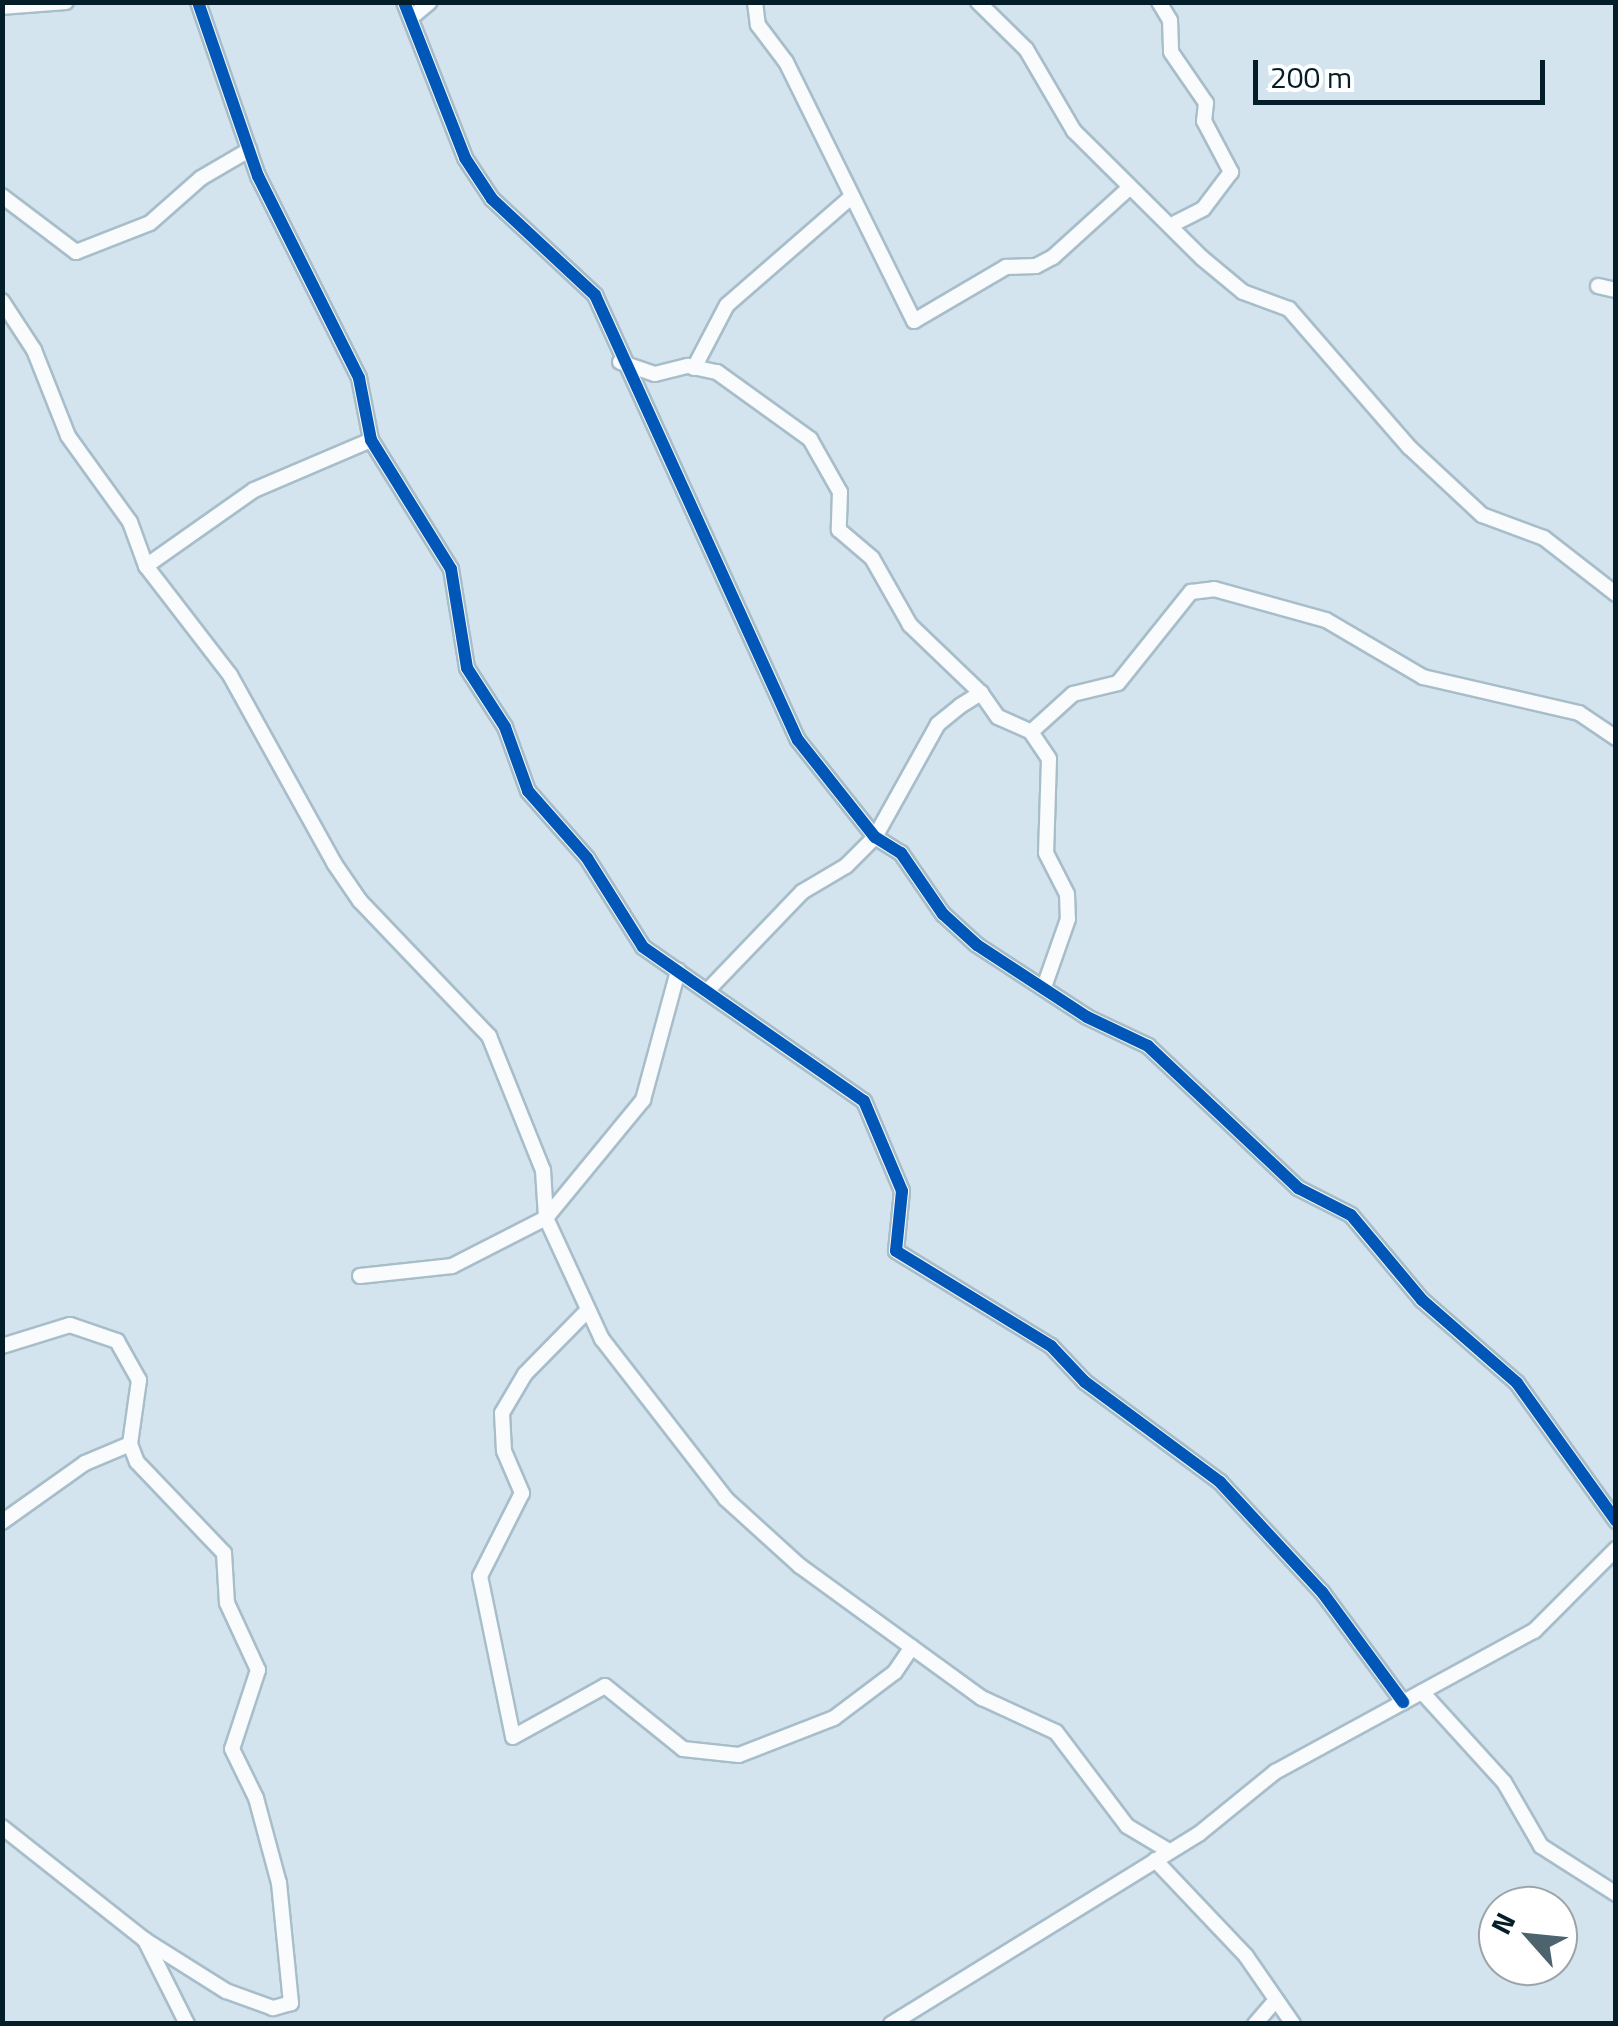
<!DOCTYPE html>
<style>
body{margin:0}
#map{position:relative;width:1618px;height:2026px;overflow:hidden;background:#d4e4ee;font-family:"Titillium Web",sans-serif}
div>[style]{position:absolute}
.roads{filter:drop-shadow(2px 0 #a7beca) drop-shadow(-2px 0 #a7beca) drop-shadow(0 2px #a7beca) drop-shadow(0 -2px #a7beca)}
.minor>*{height:14px;margin:-7px;padding:0 7px;transform-origin:7px;border-radius:7px;background:#f9fbfc}
.cycleway>*{height:12px;margin:-6px;padding:0 6px;transform-origin:6px;border-radius:6px;background:#0057b8}
span{translate:-50% -50%;white-space:nowrap;text-align:center;line-height:1.15;-webkit-text-stroke:9px #fff;paint-order:stroke}
.frame{position:absolute;inset:0;border:5px solid #041e29;pointer-events:none}
.north{position:absolute;left:1478px;top:1886px;width:100px;height:100px;box-sizing:border-box;background:#fff;border:2px solid #9ba5a9;border-radius:50%;rotate:297deg;font-size:28px;font-weight:700;line-height:40px;text-align:center;color:#041e29}
.north::after{content:'';display:block;margin:auto;width:35px;height:45px;background:#4d636e;clip-path:polygon(50% 0,100% 100%,50% 72%,0 100%)}
.scale{position:absolute;left:1253px;top:60px;width:292px;height:45px;box-sizing:border-box;border:5px solid #041e29;border-top:0;padding-left:12px;font-size:30px;line-height:35px;white-space:nowrap;color:#041e29;-webkit-text-stroke:8px #fff;paint-order:stroke}
</style>
<div id="map">
<div class="roads">
<div class="minor">
<div style="left:198px;top:2px;width:184px;rotate:71deg"></div>
<div style="left:258px;top:176px;width:226px;rotate:63.4deg"></div>
<div style="left:359px;top:378px;width:63px;rotate:79deg"></div>
<div style="left:371px;top:440px;width:152px;rotate:58.2deg"></div>
<div style="left:451px;top:569px;width:100px;rotate:80.8deg"></div>
<div style="left:467px;top:668px;width:70px;rotate:57.2deg"></div>
<div style="left:505px;top:727px;width:68px;rotate:70.2deg"></div>
<div style="left:528px;top:791px;width:89px;rotate:48.6deg"></div>
<div style="left:587px;top:858px;width:105px;rotate:57.8deg"></div>
<div style="left:643px;top:947px;width:269px;rotate:34.9deg"></div>
<div style="left:864px;top:1101px;width:98px;rotate:67.1deg"></div>
<div style="left:902px;top:1191px;width:60px;rotate:95.7deg"></div>
<div style="left:896px;top:1251px;width:182px;rotate:31.5deg"></div>
<div style="left:1051px;top:1346px;width:50px;rotate:46.6deg"></div>
<div style="left:1085px;top:1382px;width:168px;rotate:36.5deg"></div>
<div style="left:1220px;top:1482px;width:150px;rotate:47.2deg"></div>
<div style="left:1322px;top:1592px;width:137px;rotate:53.6deg"></div>
<div style="left:404px;top:2px;width:168px;rotate:68.6deg"></div>
<div style="left:465px;top:158px;width:49px;rotate:56.6deg"></div>
<div style="left:492px;top:199px;width:141px;rotate:43deg"></div>
<div style="left:595px;top:295px;width:489px;rotate:65.5deg"></div>
<div style="left:798px;top:740px;width:124px;rotate:51.6deg"></div>
<div style="left:875px;top:837px;width:31px;rotate:32deg"></div>
<div style="left:901px;top:853px;width:74px;rotate:55.5deg"></div>
<div style="left:943px;top:914px;width:46px;rotate:42.4deg"></div>
<div style="left:977px;top:945px;width:131px;rotate:33.2deg"></div>
<div style="left:1087px;top:1017px;width:68px;rotate:25.4deg"></div>
<div style="left:1148px;top:1046px;width:207px;rotate:43.4deg"></div>
<div style="left:1298px;top:1188px;width:59px;rotate:27deg"></div>
<div style="left:1351px;top:1215px;width:111px;rotate:50.1deg"></div>
<div style="left:1422px;top:1300px;width:126px;rotate:41.1deg"></div>
<div style="left:1517px;top:1383px;width:170px;rotate:54.3deg"></div>
<div style="left:755px;top:2px;width:23px;rotate:83deg"></div>
<div style="left:758px;top:25px;width:46px;rotate:52.9deg"></div>
<div style="left:786px;top:62px;width:289px;rotate:63.7deg"></div>
<div style="left:914px;top:321px;width:107px;rotate:-30.4deg"></div>
<div style="left:1006px;top:267px;width:30px;rotate:-2deg"></div>
<div style="left:1036px;top:266px;width:19px;rotate:-28deg"></div>
<div style="left:1053px;top:257px;width:103px;rotate:-42.2deg"></div>
<div style="left:978px;top:2px;width:67px;rotate:44.4deg"></div>
<div style="left:1026px;top:49px;width:95px;rotate:59.7deg"></div>
<div style="left:1074px;top:131px;width:180px;rotate:44.8deg"></div>
<div style="left:1202px;top:258px;width:53px;rotate:39.7deg"></div>
<div style="left:1243px;top:292px;width:49px;rotate:20.3deg"></div>
<div style="left:1289px;top:309px;width:183px;rotate:49deg"></div>
<div style="left:1409px;top:447px;width:100px;rotate:43deg"></div>
<div style="left:1482px;top:515px;width:66px;rotate:20.4deg"></div>
<div style="left:1544px;top:538px;width:91px;rotate:37.9deg"></div>
<div style="left:1159px;top:2px;width:21px;rotate:59deg"></div>
<div style="left:1170px;top:20px;width:32px;rotate:88deg"></div>
<div style="left:1171px;top:52px;width:62px;rotate:55.5deg"></div>
<div style="left:1206px;top:103px;width:18px;rotate:96deg"></div>
<div style="left:1204px;top:121px;width:58px;rotate:62.1deg"></div>
<div style="left:1231px;top:172px;width:46px;rotate:127.1deg"></div>
<div style="left:1203px;top:209px;width:31px;rotate:153deg"></div>
<div style="left:2px;top:7px;width:64px;rotate:-4.5deg"></div>
<div style="left:412px;top:17px;width:23px;rotate:-40deg"></div>
<div style="left:2px;top:196px;width:93px;rotate:37.1deg"></div>
<div style="left:76px;top:252px;width:79px;rotate:-21.4deg"></div>
<div style="left:150px;top:223px;width:68px;rotate:-41.4deg"></div>
<div style="left:201px;top:178px;width:56px;rotate:-30.3deg"></div>
<div style="left:1598px;top:286px;width:18px;rotate:13deg"></div>
<div style="left:2px;top:301px;width:59px;rotate:56.9deg"></div>
<div style="left:34px;top:350px;width:92px;rotate:68.4deg"></div>
<div style="left:68px;top:436px;width:106px;rotate:54.2deg"></div>
<div style="left:130px;top:522px;width:47px;rotate:70deg"></div>
<div style="left:146px;top:566px;width:138px;rotate:52.4deg"></div>
<div style="left:230px;top:675px;width:215px;rotate:61deg"></div>
<div style="left:334px;top:863px;width:46px;rotate:55.6deg"></div>
<div style="left:360px;top:901px;width:187px;rotate:46.3deg"></div>
<div style="left:489px;top:1036px;width:144px;rotate:68.1deg"></div>
<div style="left:543px;top:1170px;width:48px;rotate:86.4deg"></div>
<div style="left:546px;top:1218px;width:133px;rotate:65.2deg"></div>
<div style="left:602px;top:1339px;width:202px;rotate:52.2deg"></div>
<div style="left:726px;top:1499px;width:100px;rotate:42.2deg"></div>
<div style="left:800px;top:1566px;width:225px;rotate:36deg"></div>
<div style="left:982px;top:1698px;width:81px;rotate:24.7deg"></div>
<div style="left:1056px;top:1732px;width:118px;rotate:52.9deg"></div>
<div style="left:1127px;top:1826px;width:49px;rotate:30.8deg"></div>
<div style="left:620px;top:362px;width:37px;rotate:19deg"></div>
<div style="left:655px;top:374px;width:34px;rotate:-14deg"></div>
<div style="left:688px;top:366px;width:30px;rotate:12deg"></div>
<div style="left:717px;top:372px;width:115px;rotate:35.8deg"></div>
<div style="left:810px;top:439px;width:61px;rotate:60.5deg"></div>
<div style="left:840px;top:492px;width:38px;rotate:92deg"></div>
<div style="left:839px;top:530px;width:43px;rotate:40.3deg"></div>
<div style="left:872px;top:558px;width:77px;rotate:60.4deg"></div>
<div style="left:910px;top:625px;width:98px;rotate:43.8deg"></div>
<div style="left:694px;top:368px;width:71px;rotate:-62.4deg"></div>
<div style="left:727px;top:305px;width:163px;rotate:-41deg"></div>
<div style="left:146px;top:566px;width:132px;rotate:-35.1deg"></div>
<div style="left:254px;top:490px;width:127px;rotate:-23.1deg"></div>
<div style="left:1031px;top:732px;width:32px;rotate:56deg"></div>
<div style="left:1049px;top:759px;width:94px;rotate:91.8deg"></div>
<div style="left:1046px;top:853px;width:46px;rotate:62.9deg"></div>
<div style="left:1067px;top:894px;width:25px;rotate:88deg"></div>
<div style="left:1068px;top:919px;width:72px;rotate:109.4deg"></div>
<div style="left:709px;top:989px;width:134px;rotate:-46.2deg"></div>
<div style="left:802px;top:892px;width:51px;rotate:-30.6deg"></div>
<div style="left:846px;top:866px;width:41px;rotate:-45deg"></div>
<div style="left:875px;top:837px;width:129px;rotate:-60.9deg"></div>
<div style="left:938px;top:724px;width:28px;rotate:-39deg"></div>
<div style="left:960px;top:706px;width:25px;rotate:-32deg"></div>
<div style="left:981px;top:693px;width:29px;rotate:55deg"></div>
<div style="left:998px;top:717px;width:36px;rotate:24deg"></div>
<div style="left:1031px;top:732px;width:57px;rotate:-42.1deg"></div>
<div style="left:1073px;top:694px;width:46px;rotate:-13.7deg"></div>
<div style="left:1118px;top:683px;width:117px;rotate:-51.3deg"></div>
<div style="left:1191px;top:592px;width:23px;rotate:-7deg"></div>
<div style="left:1214px;top:589px;width:116px;rotate:15.5deg"></div>
<div style="left:1326px;top:620px;width:113px;rotate:30.4deg"></div>
<div style="left:1423px;top:677px;width:160px;rotate:13deg"></div>
<div style="left:1579px;top:713px;width:45px;rotate:34deg"></div>
<div style="left:360px;top:1276px;width:93px;rotate:-6.2deg"></div>
<div style="left:452px;top:1266px;width:106px;rotate:-27.1deg"></div>
<div style="left:546px;top:1218px;width:153px;rotate:-50.6deg"></div>
<div style="left:643px;top:1100px;width:134px;rotate:-74.8deg"></div>
<div style="left:584px;top:1314px;width:84px;rotate:134.5deg"></div>
<div style="left:525px;top:1374px;width:45px;rotate:120.5deg"></div>
<div style="left:502px;top:1413px;width:38px;rotate:87deg"></div>
<div style="left:504px;top:1451px;width:46px;rotate:66.8deg"></div>
<div style="left:522px;top:1493px;width:93px;rotate:116.8deg"></div>
<div style="left:480px;top:1576px;width:164px;rotate:78.4deg"></div>
<div style="left:513px;top:1737px;width:105px;rotate:-29deg"></div>
<div style="left:605px;top:1686px;width:100px;rotate:38.9deg"></div>
<div style="left:683px;top:1749px;width:56px;rotate:6.1deg"></div>
<div style="left:739px;top:1755px;width:102px;rotate:-21.3deg"></div>
<div style="left:834px;top:1718px;width:76px;rotate:-37deg"></div>
<div style="left:895px;top:1672px;width:30px;rotate:-56deg"></div>
<div style="left:2px;top:1346px;width:71px;rotate:-17.2deg"></div>
<div style="left:70px;top:1325px;width:50px;rotate:18.8deg"></div>
<div style="left:117px;top:1341px;width:45px;rotate:60.6deg"></div>
<div style="left:139px;top:1380px;width:65px;rotate:98deg"></div>
<div style="left:130px;top:1444px;width:19px;rotate:69deg"></div>
<div style="left:137px;top:1462px;width:126px;rotate:46.3deg"></div>
<div style="left:224px;top:1553px;width:50px;rotate:86.6deg"></div>
<div style="left:227px;top:1603px;width:74px;rotate:65.2deg"></div>
<div style="left:258px;top:1670px;width:83px;rotate:108.2deg"></div>
<div style="left:232px;top:1749px;width:55px;rotate:63.9deg"></div>
<div style="left:256px;top:1798px;width:88px;rotate:74.9deg"></div>
<div style="left:279px;top:1883px;width:121px;rotate:84.3deg"></div>
<div style="left:291px;top:2003px;width:19px;rotate:164deg"></div>
<div style="left:273px;top:2008px;width:50px;rotate:-160.1deg"></div>
<div style="left:226px;top:1991px;width:96px;rotate:-147.8deg"></div>
<div style="left:2px;top:1522px;width:102px;rotate:-35.4deg"></div>
<div style="left:85px;top:1463px;width:49px;rotate:-22.9deg"></div>
<div style="left:1422px;top:1692px;width:122px;rotate:47.7deg"></div>
<div style="left:1504px;top:1782px;width:74px;rotate:60deg"></div>
<div style="left:1541px;top:1846px;width:89px;rotate:32.6deg"></div>
<div style="left:2px;top:1827px;width:182px;rotate:38.3deg"></div>
<div style="left:145px;top:1940px;width:94px;rotate:63.4deg"></div>
<div style="left:1155px;top:1860px;width:132px;rotate:46.5deg"></div>
<div style="left:1246px;top:1956px;width:83px;rotate:55.3deg"></div>
<div style="left:891px;top:2024px;width:363px;rotate:-31.7deg"></div>
<div style="left:1200px;top:1833px;width:97px;rotate:-39.1deg"></div>
<div style="left:1275px;top:1772px;width:295px;rotate:-28.6deg"></div>
<div style="left:1534px;top:1631px;width:116px;rotate:-45deg"></div>
<div style="left:1255px;top:2024px;width:28px;rotate:-49deg"></div>
</div>
</div>
<div class="cycleway">
<div style="left:198px;top:2px;width:184px;rotate:71deg"></div>
<div style="left:258px;top:176px;width:226px;rotate:63.4deg"></div>
<div style="left:359px;top:378px;width:63px;rotate:79deg"></div>
<div style="left:371px;top:440px;width:152px;rotate:58.2deg"></div>
<div style="left:451px;top:569px;width:100px;rotate:80.8deg"></div>
<div style="left:467px;top:668px;width:70px;rotate:57.2deg"></div>
<div style="left:505px;top:727px;width:68px;rotate:70.2deg"></div>
<div style="left:528px;top:791px;width:89px;rotate:48.6deg"></div>
<div style="left:587px;top:858px;width:105px;rotate:57.8deg"></div>
<div style="left:643px;top:947px;width:269px;rotate:34.9deg"></div>
<div style="left:864px;top:1101px;width:98px;rotate:67.1deg"></div>
<div style="left:902px;top:1191px;width:60px;rotate:95.7deg"></div>
<div style="left:896px;top:1251px;width:182px;rotate:31.5deg"></div>
<div style="left:1051px;top:1346px;width:50px;rotate:46.6deg"></div>
<div style="left:1085px;top:1382px;width:168px;rotate:36.5deg"></div>
<div style="left:1220px;top:1482px;width:150px;rotate:47.2deg"></div>
<div style="left:1322px;top:1592px;width:137px;rotate:53.6deg"></div>
<div style="left:404px;top:2px;width:168px;rotate:68.6deg"></div>
<div style="left:465px;top:158px;width:49px;rotate:56.6deg"></div>
<div style="left:492px;top:199px;width:141px;rotate:43deg"></div>
<div style="left:595px;top:295px;width:489px;rotate:65.5deg"></div>
<div style="left:798px;top:740px;width:124px;rotate:51.6deg"></div>
<div style="left:875px;top:837px;width:31px;rotate:32deg"></div>
<div style="left:901px;top:853px;width:74px;rotate:55.5deg"></div>
<div style="left:943px;top:914px;width:46px;rotate:42.4deg"></div>
<div style="left:977px;top:945px;width:131px;rotate:33.2deg"></div>
<div style="left:1087px;top:1017px;width:68px;rotate:25.4deg"></div>
<div style="left:1148px;top:1046px;width:207px;rotate:43.4deg"></div>
<div style="left:1298px;top:1188px;width:59px;rotate:27deg"></div>
<div style="left:1351px;top:1215px;width:111px;rotate:50.1deg"></div>
<div style="left:1422px;top:1300px;width:126px;rotate:41.1deg"></div>
<div style="left:1517px;top:1383px;width:170px;rotate:54.3deg"></div>
</div>
<div class="frame"></div>
<div class="north">N</div>
<div class="scale">200 m</div>
</div>
